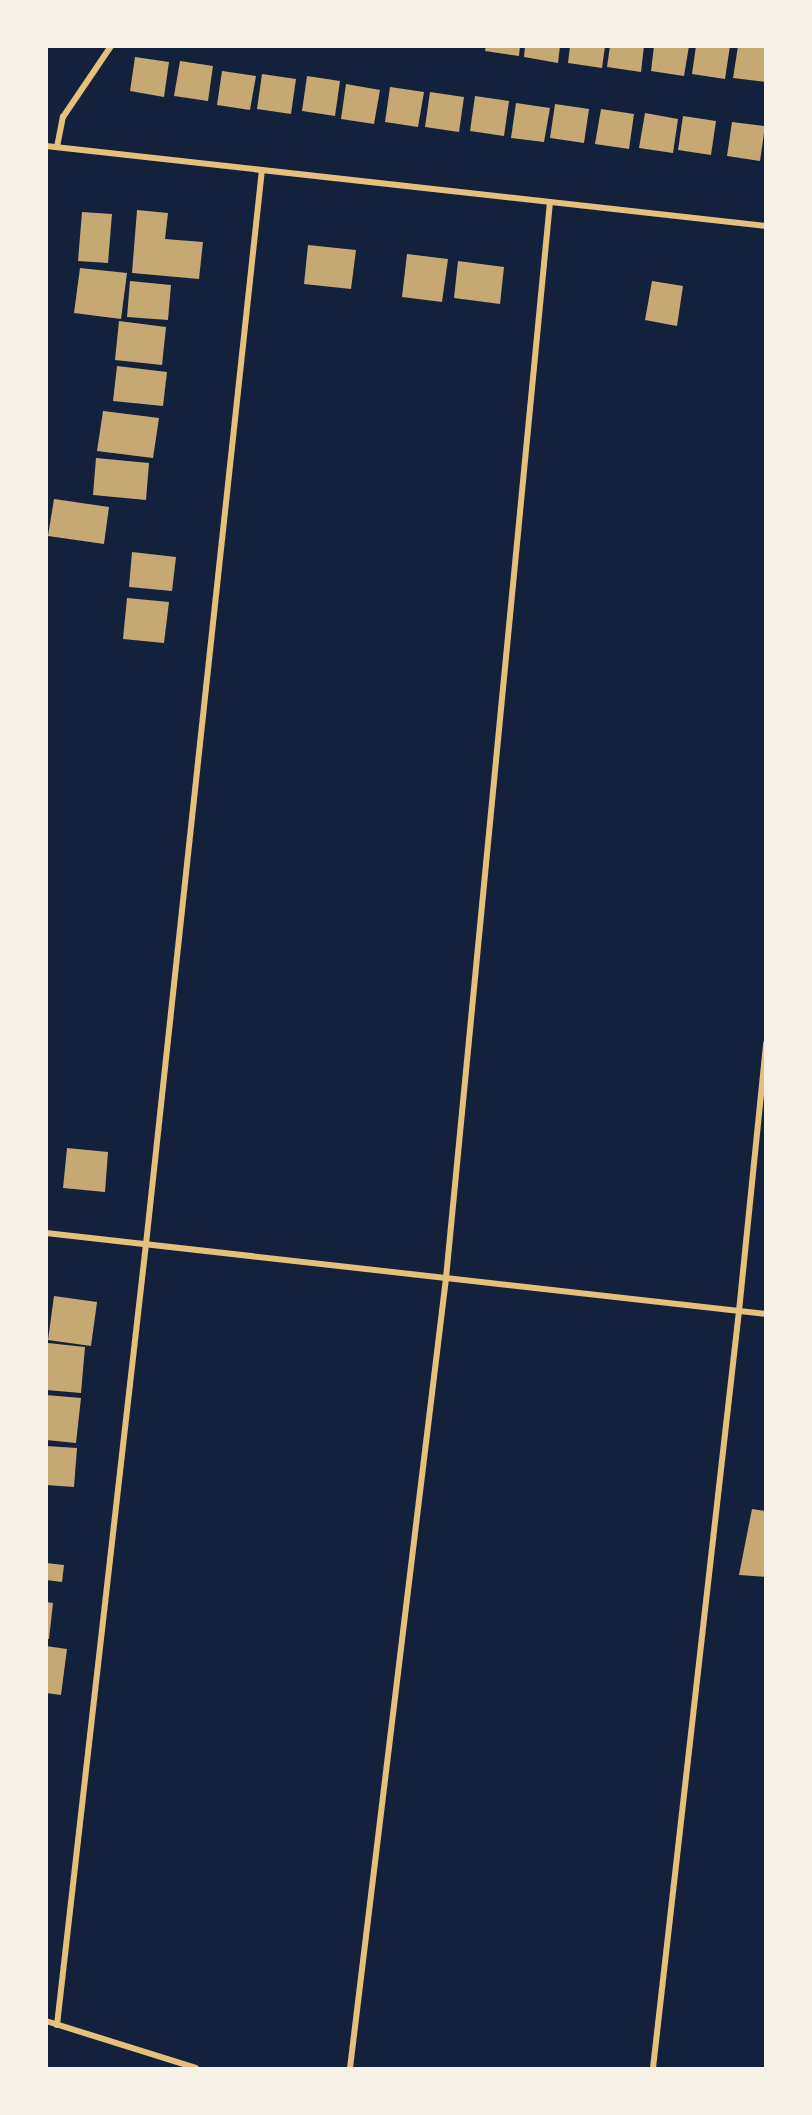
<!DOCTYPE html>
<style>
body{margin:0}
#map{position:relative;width:812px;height:2115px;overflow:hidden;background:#14213d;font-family:"Zilla Slab",serif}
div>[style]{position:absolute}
.building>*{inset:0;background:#c6a872}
.minor>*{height:6px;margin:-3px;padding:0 3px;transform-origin:3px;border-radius:3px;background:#e5c07b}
span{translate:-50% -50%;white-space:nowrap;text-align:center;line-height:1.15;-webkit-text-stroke:5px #f6f1e7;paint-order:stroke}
.frame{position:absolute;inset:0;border:48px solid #f6f1e7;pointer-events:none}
</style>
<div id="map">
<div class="building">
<div style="clip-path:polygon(486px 46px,520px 46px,519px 56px,485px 51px)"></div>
<div style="clip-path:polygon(525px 46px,560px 46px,558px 63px,524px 57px)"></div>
<div style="clip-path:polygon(570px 46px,605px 46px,602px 68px,568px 63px)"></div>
<div style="clip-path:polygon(610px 46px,644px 46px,641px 72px,607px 67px)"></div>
<div style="clip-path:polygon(654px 46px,689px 46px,684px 76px,651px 71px)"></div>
<div style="clip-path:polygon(696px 46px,730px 46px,725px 79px,692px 74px)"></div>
<div style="clip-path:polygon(738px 46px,766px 47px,766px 82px,733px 78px)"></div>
<div style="clip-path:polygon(135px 57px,169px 62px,164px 97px,130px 91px)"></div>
<div style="clip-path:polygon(180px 61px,213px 66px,208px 101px,174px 96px)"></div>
<div style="clip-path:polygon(222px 71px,256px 76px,250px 110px,217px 105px)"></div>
<div style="clip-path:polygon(262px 74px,296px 79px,291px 114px,257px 109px)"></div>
<div style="clip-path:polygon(307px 76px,340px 81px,335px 116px,302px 111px)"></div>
<div style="clip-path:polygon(346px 84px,380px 90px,374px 124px,341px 119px)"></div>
<div style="clip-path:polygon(390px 87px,424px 92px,418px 127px,385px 122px)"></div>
<div style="clip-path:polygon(430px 92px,464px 97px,459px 132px,425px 127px)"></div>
<div style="clip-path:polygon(475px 96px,509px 101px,504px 136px,470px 131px)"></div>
<div style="clip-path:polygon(516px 103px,550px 108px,544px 142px,511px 138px)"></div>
<div style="clip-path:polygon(555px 104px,589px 109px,584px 143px,550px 138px)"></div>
<div style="clip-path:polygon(601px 109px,634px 114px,629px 149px,595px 144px)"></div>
<div style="clip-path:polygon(645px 113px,678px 119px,673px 153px,639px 148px)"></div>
<div style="clip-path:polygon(683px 116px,716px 121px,711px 155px,678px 150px)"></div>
<div style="clip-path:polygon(732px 122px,765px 126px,760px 161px,727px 156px)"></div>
<div style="clip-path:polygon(137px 210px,168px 213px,165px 239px,203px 242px,199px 279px,132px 273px)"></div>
<div style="clip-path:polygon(82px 212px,112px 214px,108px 263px,78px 261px)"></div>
<div style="clip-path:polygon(308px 245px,356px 250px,351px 289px,304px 284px)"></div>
<div style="clip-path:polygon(407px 254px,448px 259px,442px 302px,402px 297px)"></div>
<div style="clip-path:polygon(458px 261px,504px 267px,500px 304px,454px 298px)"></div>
<div style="clip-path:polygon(80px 268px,127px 273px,121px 319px,74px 313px)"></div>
<div style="clip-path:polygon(130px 281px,171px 285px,168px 320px,127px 317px)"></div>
<div style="clip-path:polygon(652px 281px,683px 286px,677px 326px,645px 320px)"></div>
<div style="clip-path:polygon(119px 321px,166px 327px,162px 365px,115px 360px)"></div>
<div style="clip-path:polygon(117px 366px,167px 372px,163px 406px,113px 401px)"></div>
<div style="clip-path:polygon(103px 411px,159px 418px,153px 458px,97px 451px)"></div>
<div style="clip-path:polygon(96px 458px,149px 463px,146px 500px,93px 495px)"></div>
<div style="clip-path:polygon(54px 499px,109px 507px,104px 544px,48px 536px)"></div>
<div style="clip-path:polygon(132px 552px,176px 557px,172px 591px,129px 587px)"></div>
<div style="clip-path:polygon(127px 598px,169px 602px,164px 643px,123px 639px)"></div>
<div style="clip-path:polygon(67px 1148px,108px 1152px,105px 1192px,63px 1188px)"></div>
<div style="clip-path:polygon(54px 1296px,97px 1302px,91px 1346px,48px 1340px)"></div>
<div style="clip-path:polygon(48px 1343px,85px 1347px,81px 1393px,46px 1390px)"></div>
<div style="clip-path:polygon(46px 1395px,81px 1398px,76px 1443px,46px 1440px)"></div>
<div style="clip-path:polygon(46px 1446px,77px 1448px,74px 1487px,46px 1485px)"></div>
<div style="clip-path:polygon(752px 1509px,766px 1511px,766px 1577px,739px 1575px)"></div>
<div style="clip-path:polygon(46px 1563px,64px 1565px,62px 1582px,46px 1580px)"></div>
<div style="clip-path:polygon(46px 1602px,53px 1603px,49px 1639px,46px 1639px)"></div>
<div style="clip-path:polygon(46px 1646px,67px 1649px,61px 1695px,46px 1693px)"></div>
</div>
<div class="minor">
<div style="left:46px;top:146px;width:724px;rotate:6.34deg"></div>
<div style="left:57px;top:147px;width:31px;rotate:-79deg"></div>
<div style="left:63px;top:117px;width:86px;rotate:-55.9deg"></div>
<div style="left:46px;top:1233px;width:725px;rotate:6.42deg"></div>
<div style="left:46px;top:2021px;width:157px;rotate:17.4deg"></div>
<div style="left:57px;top:2025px;width:786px;rotate:-83.5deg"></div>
<div style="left:146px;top:1244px;width:1080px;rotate:-83.84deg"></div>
<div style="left:350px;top:2068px;width:796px;rotate:-83.07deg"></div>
<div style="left:446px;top:1278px;width:1081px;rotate:-84.48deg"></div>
<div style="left:653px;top:2068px;width:762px;rotate:-83.52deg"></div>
<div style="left:739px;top:1311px;width:269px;rotate:-84.2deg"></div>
</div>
<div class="frame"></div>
</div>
